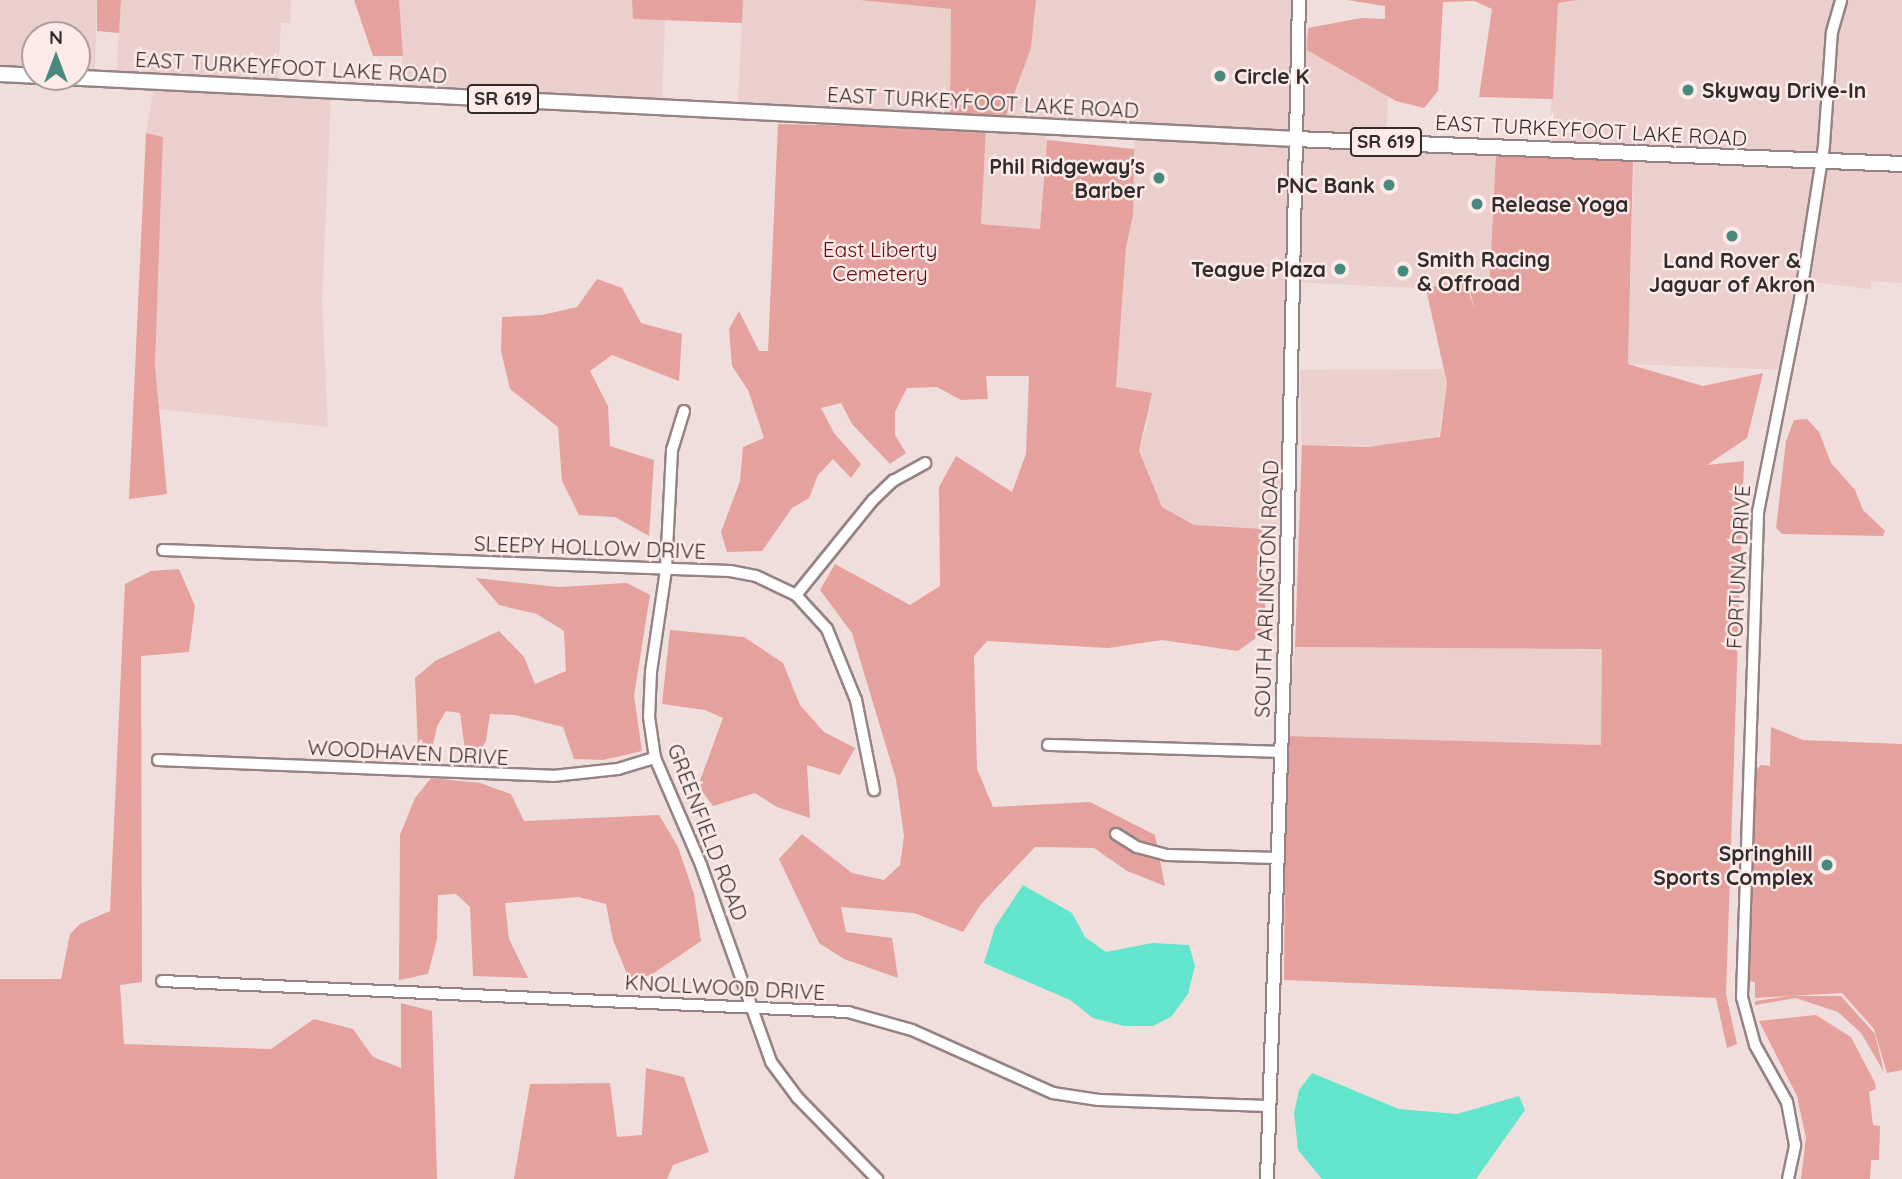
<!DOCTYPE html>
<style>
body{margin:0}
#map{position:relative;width:1902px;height:1179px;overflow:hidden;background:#f0dedc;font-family:Quicksand,sans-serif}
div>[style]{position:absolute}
.built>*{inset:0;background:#eacfcd}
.green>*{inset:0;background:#e4a19d}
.water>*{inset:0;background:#62e5cc}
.roads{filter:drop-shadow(2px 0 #948382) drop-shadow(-2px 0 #948382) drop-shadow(0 2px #948382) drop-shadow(0 -2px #948382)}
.street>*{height:10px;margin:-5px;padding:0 5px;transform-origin:5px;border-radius:5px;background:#fff}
.secondary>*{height:12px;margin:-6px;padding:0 6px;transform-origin:6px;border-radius:6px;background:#fff}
.primary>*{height:14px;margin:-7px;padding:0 7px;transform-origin:7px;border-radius:7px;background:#fff}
.dots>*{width:19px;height:19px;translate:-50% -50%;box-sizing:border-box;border:4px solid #fdebe9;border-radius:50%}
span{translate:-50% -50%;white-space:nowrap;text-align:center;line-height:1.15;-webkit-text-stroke:5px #fdebe9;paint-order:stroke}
.shield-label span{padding:2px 5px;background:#fdebe9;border:2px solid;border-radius:5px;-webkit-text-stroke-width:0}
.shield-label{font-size:19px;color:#322b2b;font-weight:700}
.street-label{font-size:21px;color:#322b2b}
.poi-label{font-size:21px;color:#322b2b;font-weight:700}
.left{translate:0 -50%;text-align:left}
.right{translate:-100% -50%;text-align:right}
.park-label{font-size:21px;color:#630913}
.north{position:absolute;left:21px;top:21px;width:70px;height:70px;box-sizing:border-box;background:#fdebe9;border:2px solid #ac9e9d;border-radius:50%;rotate:0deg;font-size:19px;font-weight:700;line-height:28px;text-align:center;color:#322b2b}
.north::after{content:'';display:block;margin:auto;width:24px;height:32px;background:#478a7d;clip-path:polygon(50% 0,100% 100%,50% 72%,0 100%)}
</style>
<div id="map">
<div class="built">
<div style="clip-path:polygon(0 0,97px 0,95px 71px,77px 70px,77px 35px,35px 35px,35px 67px,0 65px)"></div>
<div style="clip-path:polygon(121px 0,291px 0,290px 23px,281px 23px,277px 88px,116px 80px)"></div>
<div style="clip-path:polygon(399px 0,632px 0,633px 19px,665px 20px,662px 100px,403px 87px)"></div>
<div style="clip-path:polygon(743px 0,859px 0,951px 9px,950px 113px,738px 102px)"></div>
<div style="clip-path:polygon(1036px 0,1299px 0,1298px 33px,1390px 44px,1386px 142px,1496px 147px,1489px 292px,1293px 282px,1288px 531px,1194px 525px,1162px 507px,1139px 451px,1148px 421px,1116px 387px,1126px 247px,1133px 215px,1134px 131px,1004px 124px,1005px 107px,1031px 48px)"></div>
<div style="clip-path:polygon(1578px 0,1902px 0,1902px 283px,1871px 281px,1871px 289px,1803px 281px,1787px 370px,1628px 364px,1634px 153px,1548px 149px,1558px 3px)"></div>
<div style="clip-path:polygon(154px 87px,331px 95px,322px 301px,328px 427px,159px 409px,155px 366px,163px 137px,146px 133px)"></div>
<div style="clip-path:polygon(986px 129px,1047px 131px,1040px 229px,981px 224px)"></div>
<div style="clip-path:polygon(1443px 369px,1447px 383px,1437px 446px,1302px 445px,1300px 370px)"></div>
<div style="clip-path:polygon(1295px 647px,1602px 649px,1601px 745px,1286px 736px)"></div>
</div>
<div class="green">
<div style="clip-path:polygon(97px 0,121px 0,119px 33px,97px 31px)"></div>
<div style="clip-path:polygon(354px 0,399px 0,403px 56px,373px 56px)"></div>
<div style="clip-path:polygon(632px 0,743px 0,742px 23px,633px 19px)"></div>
<div style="clip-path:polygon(859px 0,1036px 0,1031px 48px,1005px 118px,950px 113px,951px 9px)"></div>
<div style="clip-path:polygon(1347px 0,1578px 0,1558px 3px,1553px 99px,1479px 97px,1492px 9px,1474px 1px,1443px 2px,1438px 91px,1424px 108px,1396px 101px,1307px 50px,1308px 28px,1361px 18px,1385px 19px,1385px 6px)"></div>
<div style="clip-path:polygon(778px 124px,986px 129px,981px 224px,1040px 229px,1047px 140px,1134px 149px,1133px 215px,1126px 247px,1116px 387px,1152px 393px,1139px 451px,1162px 507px,1194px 525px,1262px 529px,1266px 631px,1238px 651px,1162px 640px,1108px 648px,987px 641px,974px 656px,977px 769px,993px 807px,1090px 802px,1155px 835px,1165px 886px,1127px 871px,1094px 848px,1035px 847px,981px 904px,963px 932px,914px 913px,841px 907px,846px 932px,892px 938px,898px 978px,844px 959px,819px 943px,779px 859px,802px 834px,852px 873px,884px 880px,900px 865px,904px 836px,896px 779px,852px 633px,820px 590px,835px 564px,910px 605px,940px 586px,939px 487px,956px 456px,1012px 492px,1026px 454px,1029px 376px,986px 376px,988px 399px,961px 400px,937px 387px,907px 388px,895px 412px,895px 435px,906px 453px,890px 464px,852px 424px,841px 403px,821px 408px,834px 433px,861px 464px,851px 478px,833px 459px,818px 475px,809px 498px,792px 508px,762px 551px,727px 552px,721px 532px,740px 481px,743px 447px,764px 438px,748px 390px,732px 366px,729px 329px,739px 311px,759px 351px,768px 351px)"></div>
<div style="clip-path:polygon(146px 133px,163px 137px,155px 366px,167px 494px,129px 499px)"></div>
<div style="clip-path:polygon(1496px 154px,1633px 159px,1628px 364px,1703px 386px,1763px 373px,1747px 438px,1707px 465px,1744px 461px,1726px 994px,1737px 1044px,1727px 1048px,1716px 998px,1284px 980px,1286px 736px,1601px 745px,1602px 649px,1295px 647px,1302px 445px,1367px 447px,1440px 437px,1447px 383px,1426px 289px,1464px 278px,1475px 310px,1470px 291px,1489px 292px)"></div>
<div style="clip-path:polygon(597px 279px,622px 288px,641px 323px,682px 334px,679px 381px,612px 355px,590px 371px,608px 406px,610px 446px,654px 460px,649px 536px,615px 517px,579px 515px,562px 481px,558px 427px,510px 389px,501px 351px,502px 317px,542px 315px,577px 307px)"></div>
<div style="clip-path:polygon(1807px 419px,1819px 432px,1831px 463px,1855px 490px,1863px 510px,1885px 531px,1883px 536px,1782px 534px,1776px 528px,1786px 441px,1794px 420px)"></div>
<div style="clip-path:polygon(179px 569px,195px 606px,189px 652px,141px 656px,142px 982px,120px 985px,124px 1044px,271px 1049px,314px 1019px,353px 1029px,373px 1057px,401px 1068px,401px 1003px,432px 1011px,437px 1179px,0 1179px,0 979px,61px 979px,70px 934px,80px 924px,110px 911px,125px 584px,151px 571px)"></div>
<div style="clip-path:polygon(476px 578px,559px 587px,627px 583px,650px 595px,634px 696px,642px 751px,603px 760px,574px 759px,563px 727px,515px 715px,490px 714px,486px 741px,473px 762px,465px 750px,460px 713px,446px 711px,437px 726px,432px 750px,418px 749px,415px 678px,435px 661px,499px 631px,524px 657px,535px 684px,566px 671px,564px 631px,537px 614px,499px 605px)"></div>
<div style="clip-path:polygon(670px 630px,744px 637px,783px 663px,800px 705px,824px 732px,855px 748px,840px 775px,807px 765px,810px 818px,777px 807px,755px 793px,713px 806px,698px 786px,723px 718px,705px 710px,662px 704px)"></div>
<div style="clip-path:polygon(1771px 727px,1803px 740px,1902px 744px,1902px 1070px,1887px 1073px,1874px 1029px,1842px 993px,1755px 998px,1755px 982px,1747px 981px,1755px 771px,1761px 765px,1770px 766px)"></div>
<div style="clip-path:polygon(431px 778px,480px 783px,511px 794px,524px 821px,659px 815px,678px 847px,694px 894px,701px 941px,651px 975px,629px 979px,613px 940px,606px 904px,579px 897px,505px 903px,509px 939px,528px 978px,473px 976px,470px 907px,456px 894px,438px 895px,437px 939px,428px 974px,399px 980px,400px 835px,415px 798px)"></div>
<div style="clip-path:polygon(1791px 996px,1841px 996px,1875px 1034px,1884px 1072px,1861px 1033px,1838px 1012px,1796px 998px,1755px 1005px,1755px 1001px)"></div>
<div style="clip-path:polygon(1816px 1015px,1851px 1037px,1875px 1083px,1876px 1089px,1869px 1092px,1873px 1125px,1880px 1126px,1879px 1160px,1871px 1160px,1870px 1179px,1801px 1179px,1806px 1138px,1797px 1096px,1759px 1021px)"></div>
<div style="clip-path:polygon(646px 1068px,684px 1077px,709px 1152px,673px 1165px,667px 1179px,514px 1179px,530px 1084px,610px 1083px,617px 1137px,642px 1135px)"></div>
</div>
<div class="water">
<div style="clip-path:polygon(1023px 885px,1072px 913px,1085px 937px,1106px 952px,1152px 943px,1189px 945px,1195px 966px,1188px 994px,1171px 1017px,1153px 1026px,1124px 1026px,1093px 1018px,1070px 1000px,984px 963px,995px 927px)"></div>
<div style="clip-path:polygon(1312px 1073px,1399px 1109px,1457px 1114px,1519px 1096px,1525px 1110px,1476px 1179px,1322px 1179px,1298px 1150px,1294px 1113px,1299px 1090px)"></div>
</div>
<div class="roads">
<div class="street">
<div style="left:684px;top:411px;width:41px;rotate:107.1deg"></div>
<div style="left:672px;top:450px;width:120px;rotate:92.9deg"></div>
<div style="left:666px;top:570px;width:103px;rotate:98.4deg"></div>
<div style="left:651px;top:672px;width:45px;rotate:92.5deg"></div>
<div style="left:649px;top:717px;width:41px;rotate:81.7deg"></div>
<div style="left:655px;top:758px;width:116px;rotate:66.7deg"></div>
<div style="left:701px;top:865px;width:209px;rotate:70.4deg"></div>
<div style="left:771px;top:1062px;width:44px;rotate:53.4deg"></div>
<div style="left:797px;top:1097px;width:115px;rotate:45.7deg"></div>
<div style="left:163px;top:550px;width:567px;rotate:2.12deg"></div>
<div style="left:730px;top:571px;width:26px;rotate:11deg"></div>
<div style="left:756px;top:576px;width:44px;rotate:25.4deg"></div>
<div style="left:796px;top:595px;width:46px;rotate:47.6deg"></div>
<div style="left:827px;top:629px;width:77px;rotate:67.8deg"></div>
<div style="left:856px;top:700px;width:92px;rotate:78.7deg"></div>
<div style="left:796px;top:595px;width:122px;rotate:-51deg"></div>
<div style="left:873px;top:500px;width:28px;rotate:-44deg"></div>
<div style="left:893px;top:481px;width:37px;rotate:-29deg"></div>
<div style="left:1048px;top:745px;width:232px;rotate:1.7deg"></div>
<div style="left:158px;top:760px;width:395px;rotate:2.3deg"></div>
<div style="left:553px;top:776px;width:65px;rotate:-6.1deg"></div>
<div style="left:618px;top:769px;width:39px;rotate:-17deg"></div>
<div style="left:1116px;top:834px;width:25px;rotate:32deg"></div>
<div style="left:1137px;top:847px;width:31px;rotate:15deg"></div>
<div style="left:1167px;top:855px;width:110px;rotate:1.6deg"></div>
<div style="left:162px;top:981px;width:687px;rotate:2.59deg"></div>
<div style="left:848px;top:1012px;width:66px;rotate:15.7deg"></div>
<div style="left:912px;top:1030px;width:154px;rotate:24.1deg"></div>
<div style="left:1053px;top:1093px;width:46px;rotate:8.8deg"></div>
<div style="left:1098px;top:1100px;width:171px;rotate:2deg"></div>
<div style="left:1788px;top:1179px;width:35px;rotate:-78deg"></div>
<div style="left:1795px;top:1145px;width:44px;rotate:-100.5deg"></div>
<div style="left:1787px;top:1102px;width:65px;rotate:-119.3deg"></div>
<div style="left:1755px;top:1045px;width:50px;rotate:-105.2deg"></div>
<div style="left:1742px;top:997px;width:485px;rotate:-88.1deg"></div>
<div style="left:1758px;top:512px;width:217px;rotate:-78.8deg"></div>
<div style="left:1800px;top:299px;width:156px;rotate:-81.1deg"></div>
<div style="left:1824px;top:145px;width:113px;rotate:-86deg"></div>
<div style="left:1832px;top:32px;width:33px;rotate:-74deg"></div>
</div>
<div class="secondary">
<div style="left:1267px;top:1179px;width:571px;rotate:-88.09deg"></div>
<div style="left:1286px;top:608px;width:608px;rotate:-88.78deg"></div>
</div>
<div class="primary">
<div style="left:0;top:74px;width:35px;rotate:3deg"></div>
<div style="left:62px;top:77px;width:1235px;rotate:2.88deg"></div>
<div style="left:1295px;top:139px;width:608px;rotate:2.36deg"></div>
</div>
</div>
<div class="dots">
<div style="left:1220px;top:76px;background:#478a7d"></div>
<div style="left:1688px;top:90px;background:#478a7d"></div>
<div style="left:1159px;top:178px;background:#478a7d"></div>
<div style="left:1389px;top:185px;background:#478a7d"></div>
<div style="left:1477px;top:204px;background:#478a7d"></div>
<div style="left:1732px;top:236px;background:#478a7d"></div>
<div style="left:1340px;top:269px;background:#478a7d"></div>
<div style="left:1403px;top:271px;background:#478a7d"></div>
<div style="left:1827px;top:865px;background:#478a7d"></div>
</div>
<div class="shield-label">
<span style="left:503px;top:99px">SR 619</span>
<span style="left:1386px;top:142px">SR 619</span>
</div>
<div class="street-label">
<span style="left:291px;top:67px;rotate:3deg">EAST TURKEYFOOT LAKE ROAD</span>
<span style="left:983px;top:102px;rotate:3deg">EAST TURKEYFOOT LAKE ROAD</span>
<span style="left:1591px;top:130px;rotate:3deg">EAST TURKEYFOOT LAKE ROAD</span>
<span style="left:590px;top:547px;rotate:2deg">SLEEPY HOLLOW DRIVE</span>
<span style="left:1738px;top:567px;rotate:-87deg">FORTUNA DRIVE</span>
<span style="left:1266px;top:589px;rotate:-88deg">SOUTH ARLINGTON ROAD</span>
<span style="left:408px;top:752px;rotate:3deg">WOODHAVEN DRIVE</span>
<span style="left:708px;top:832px;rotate:69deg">GREENFIELD ROAD</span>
<span style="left:725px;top:987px;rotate:3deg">KNOLLWOOD DRIVE</span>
</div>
<div class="poi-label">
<span class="left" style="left:1234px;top:76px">Circle K</span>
<span class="left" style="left:1702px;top:90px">Skyway Drive-In</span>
<span class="right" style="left:1145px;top:178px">Phil Ridgeway's<br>Barber</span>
<span class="right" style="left:1375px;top:185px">PNC Bank</span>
<span class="left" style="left:1491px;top:204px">Release Yoga</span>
<span class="left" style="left:1417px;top:271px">Smith Racing<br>&amp; Offroad</span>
<span style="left:1732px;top:272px">Land Rover &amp;<br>Jaguar of Akron</span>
<span class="right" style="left:1326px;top:269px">Teague Plaza</span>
<span class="right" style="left:1813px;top:865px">Springhill<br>Sports Complex</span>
</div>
<div class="park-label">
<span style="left:880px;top:261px">East Liberty<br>Cemetery</span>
</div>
<div class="north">N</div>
</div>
